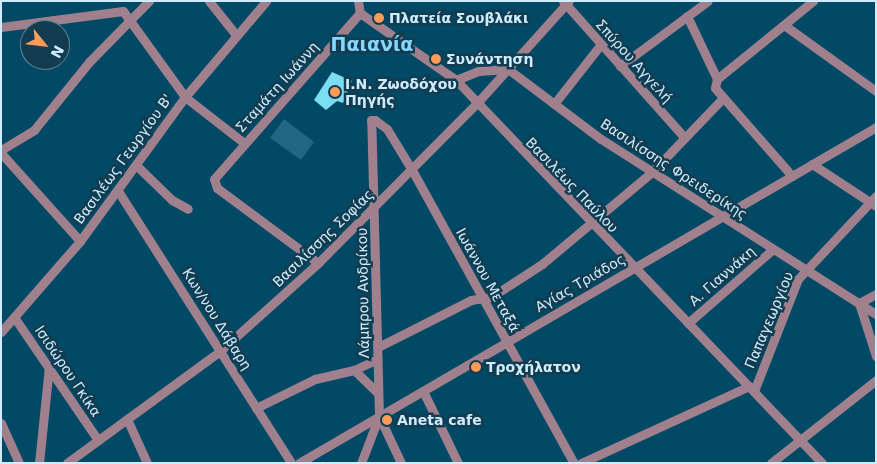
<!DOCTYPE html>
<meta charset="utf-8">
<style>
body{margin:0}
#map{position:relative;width:877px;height:464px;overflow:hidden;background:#014965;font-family:"DejaVu Sans",sans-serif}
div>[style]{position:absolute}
.green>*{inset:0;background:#216685}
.building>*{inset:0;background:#7addf1}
.minor>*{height:9px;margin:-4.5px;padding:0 4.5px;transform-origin:4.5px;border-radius:4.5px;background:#a0808d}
.dots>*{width:14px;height:14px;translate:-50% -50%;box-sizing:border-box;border:2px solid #123d51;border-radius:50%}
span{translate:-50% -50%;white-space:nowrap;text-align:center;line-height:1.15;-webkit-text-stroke:5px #123d51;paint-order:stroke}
.poi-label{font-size:14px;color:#cfedfe;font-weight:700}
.left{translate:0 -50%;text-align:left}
.street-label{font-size:14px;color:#cfedfe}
.district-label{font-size:19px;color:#86d6ff;font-weight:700}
.frame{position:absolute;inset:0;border:2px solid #cfedfe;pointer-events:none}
.north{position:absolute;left:20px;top:20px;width:50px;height:50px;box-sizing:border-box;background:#123d51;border:1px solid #5e8396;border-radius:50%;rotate:119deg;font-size:14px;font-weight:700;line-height:20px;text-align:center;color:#cfedfe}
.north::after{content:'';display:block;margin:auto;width:18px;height:22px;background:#ff9b5a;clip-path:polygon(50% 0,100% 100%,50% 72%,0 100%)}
</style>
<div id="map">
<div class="green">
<div style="clip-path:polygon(284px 119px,314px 142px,301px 160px,270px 138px)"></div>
</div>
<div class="building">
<div style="clip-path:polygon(332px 72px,352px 81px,343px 103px,337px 101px,326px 110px,314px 100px)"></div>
</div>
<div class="minor">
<div style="left:209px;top:1px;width:43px;rotate:51.5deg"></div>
<div style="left:358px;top:1px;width:12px;rotate:81deg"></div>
<div style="left:563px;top:1px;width:183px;rotate:48.3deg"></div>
<div style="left:360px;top:13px;width:117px;rotate:34.9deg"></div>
<div style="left:456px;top:80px;width:530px;rotate:46.3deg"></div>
<div style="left:687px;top:16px;width:70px;rotate:64.5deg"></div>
<div style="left:717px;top:79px;width:9px;rotate:103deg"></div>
<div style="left:715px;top:88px;width:117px;rotate:48.8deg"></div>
<div style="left:784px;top:25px;width:113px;rotate:35.7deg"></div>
<div style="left:1px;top:27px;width:123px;rotate:-7.5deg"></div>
<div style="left:123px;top:11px;width:106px;rotate:54.2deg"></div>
<div style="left:185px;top:97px;width:75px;rotate:37.9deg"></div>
<div style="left:620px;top:66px;width:109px;rotate:-36.5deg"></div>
<div style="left:717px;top:79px;width:124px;rotate:-39.1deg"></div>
<div style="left:456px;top:80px;width:24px;rotate:-22deg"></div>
<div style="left:478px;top:71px;width:30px;rotate:-4deg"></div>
<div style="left:508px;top:69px;width:116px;rotate:37deg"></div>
<div style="left:601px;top:139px;width:326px;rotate:32.5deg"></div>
<div style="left:554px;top:104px;width:76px;rotate:-51.9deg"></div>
<div style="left:1px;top:150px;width:39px;rotate:-31deg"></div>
<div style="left:34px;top:130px;width:87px;rotate:-51deg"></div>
<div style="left:89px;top:62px;width:86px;rotate:-45.5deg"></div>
<div style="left:1px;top:153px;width:118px;rotate:48.1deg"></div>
<div style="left:812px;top:164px;width:77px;rotate:33.3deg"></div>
<div style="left:136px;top:165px;width:50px;rotate:44.2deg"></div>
<div style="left:172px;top:200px;width:18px;rotate:29deg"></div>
<div style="left:118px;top:191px;width:322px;rotate:57.5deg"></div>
<div style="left:318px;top:263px;width:126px;rotate:-143.4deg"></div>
<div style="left:217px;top:188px;width:9px;rotate:-108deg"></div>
<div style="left:214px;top:179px;width:221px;rotate:-48.7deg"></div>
<div style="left:876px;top:294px;width:19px;rotate:152deg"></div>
<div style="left:859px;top:303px;width:56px;rotate:72.2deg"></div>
<div style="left:14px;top:317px;width:149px;rotate:55.7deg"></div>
<div style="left:688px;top:323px;width:113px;rotate:-41deg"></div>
<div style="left:1px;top:332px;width:121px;rotate:-49deg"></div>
<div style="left:80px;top:241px;width:178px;rotate:-53.9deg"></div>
<div style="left:185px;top:97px;width:126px;rotate:-49.8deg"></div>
<div style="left:378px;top:347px;width:104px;rotate:-26.8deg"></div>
<div style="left:471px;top:300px;width:20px;rotate:-9deg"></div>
<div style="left:491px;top:297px;width:61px;rotate:-32.9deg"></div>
<div style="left:542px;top:264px;width:143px;rotate:-39.9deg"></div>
<div style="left:652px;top:172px;width:103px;rotate:-46.2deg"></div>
<div style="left:354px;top:370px;width:33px;rotate:44deg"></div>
<div style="left:423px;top:391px;width:80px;rotate:64.1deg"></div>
<div style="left:754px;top:391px;width:120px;rotate:-68.6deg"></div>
<div style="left:798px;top:279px;width:114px;rotate:-46.8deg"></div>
<div style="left:256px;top:408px;width:66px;rotate:-26.2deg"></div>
<div style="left:315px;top:379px;width:40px;rotate:-13deg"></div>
<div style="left:354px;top:370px;width:26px;rotate:-25deg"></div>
<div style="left:379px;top:416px;width:52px;rotate:64.9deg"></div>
<div style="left:127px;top:419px;width:48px;rotate:65.6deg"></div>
<div style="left:1px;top:423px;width:44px;rotate:65.8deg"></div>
<div style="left:39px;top:463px;width:97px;rotate:-84.1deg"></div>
<div style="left:67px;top:463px;width:190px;rotate:-36.2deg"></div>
<div style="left:220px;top:351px;width:132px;rotate:-41.9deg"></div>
<div style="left:318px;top:263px;width:226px;rotate:-45.2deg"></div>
<div style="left:477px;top:103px;width:137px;rotate:-48deg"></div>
<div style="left:299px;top:463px;width:668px;rotate:-30.21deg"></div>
<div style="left:361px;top:463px;width:50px;rotate:-69deg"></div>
<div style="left:379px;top:416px;width:296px;rotate:-91.5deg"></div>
<div style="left:371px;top:120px;width:4px"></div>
<div style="left:375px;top:120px;width:15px;rotate:37deg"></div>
<div style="left:387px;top:129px;width:48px;rotate:58.6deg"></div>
<div style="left:412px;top:170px;width:335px;rotate:61.1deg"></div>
<div style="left:581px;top:463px;width:185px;rotate:-24.6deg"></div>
<div style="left:771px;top:463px;width:134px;rotate:-38.3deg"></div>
</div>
<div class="dots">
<div style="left:379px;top:18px;background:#ff9b5a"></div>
<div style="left:436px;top:59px;background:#ff9b5a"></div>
<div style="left:335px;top:92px;background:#ff9b5a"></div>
<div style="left:476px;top:367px;background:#ff9b5a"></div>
<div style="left:387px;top:420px;background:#ff9b5a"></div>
</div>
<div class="poi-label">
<span class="left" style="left:389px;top:18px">Πλατεία Σουβλάκι</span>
<span class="left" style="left:446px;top:59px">Συνάντηση</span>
<span class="left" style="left:345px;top:92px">Ι.Ν. Ζωοδόχου<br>Πηγής</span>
<span class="left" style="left:486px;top:367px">Τροχήλατον</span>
<span class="left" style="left:397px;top:420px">Aneta cafe</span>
</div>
<div class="street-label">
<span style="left:634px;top:61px;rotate:48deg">Σπύρου Αγγελή</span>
<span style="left:277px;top:87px;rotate:-48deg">Σταμάτη Ιωάννη</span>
<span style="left:123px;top:159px;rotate:-54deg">Βασιλέως Γεωργίου Β'</span>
<span style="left:674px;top:169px;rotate:33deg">Βασιλίσσης Φρειδερίκης</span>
<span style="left:572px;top:185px;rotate:46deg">Βασιλέως Παύλου</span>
<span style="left:323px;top:238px;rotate:-44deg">Βασιλίσσης Σοφίας</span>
<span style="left:722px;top:276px;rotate:-41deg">Α. Γιαννάκη</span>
<span style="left:488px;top:280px;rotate:61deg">Ιωάννου Μεταξά</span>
<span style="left:580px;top:283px;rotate:-30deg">Αγίας Τριάδος</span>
<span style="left:363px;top:293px;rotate:-91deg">Λάμπρου Ανδρίκου</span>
<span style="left:217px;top:319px;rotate:58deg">Κων/νου Δάβαρη</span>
<span style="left:769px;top:320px;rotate:-67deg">Παπαγεωργίου</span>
<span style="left:68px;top:371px;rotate:56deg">Ισιδώρου Γκίκα</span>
</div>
<div class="district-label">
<span style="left:372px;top:45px">Παιανία</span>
</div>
<div class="frame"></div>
<div class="north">N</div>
</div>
